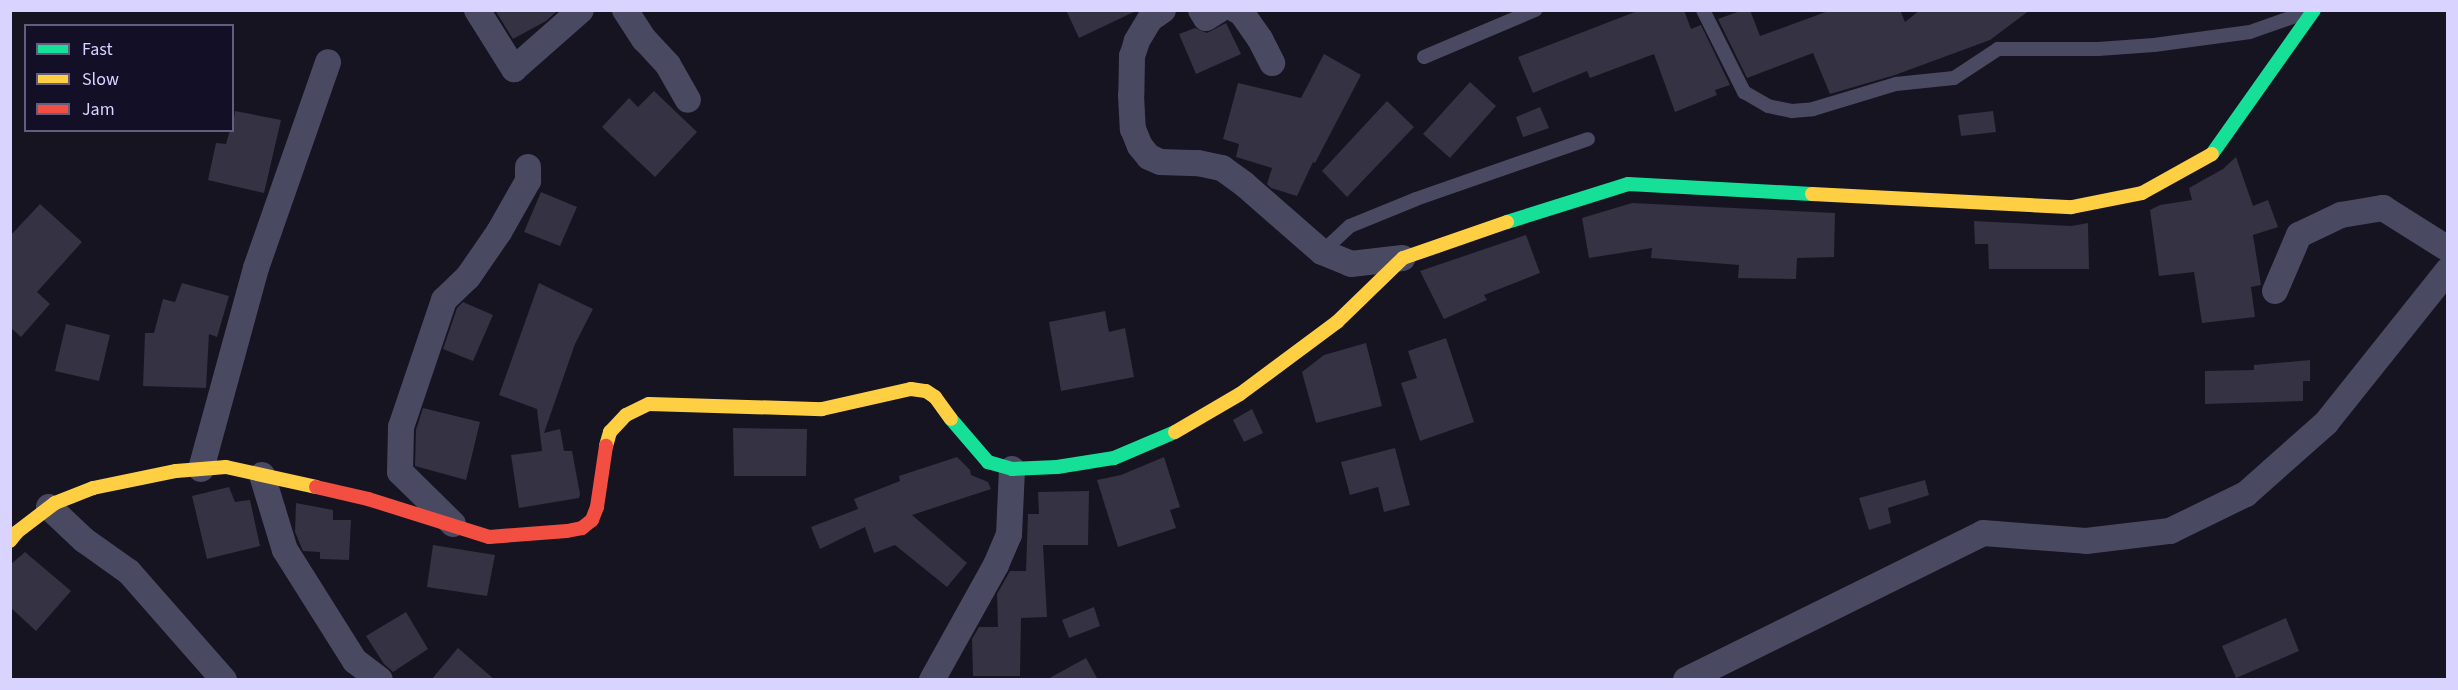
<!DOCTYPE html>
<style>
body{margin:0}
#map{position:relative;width:2458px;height:690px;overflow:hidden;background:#161421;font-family:"Source Sans 3",sans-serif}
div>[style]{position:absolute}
.building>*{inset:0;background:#343243}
.lane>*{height:14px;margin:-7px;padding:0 7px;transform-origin:7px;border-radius:7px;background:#4a4962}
.street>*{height:26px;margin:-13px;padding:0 13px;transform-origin:13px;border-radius:13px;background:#4a4962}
.fast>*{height:14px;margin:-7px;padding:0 7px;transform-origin:7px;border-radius:7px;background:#16e098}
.slow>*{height:14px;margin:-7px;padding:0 7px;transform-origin:7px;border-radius:7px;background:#ffcf43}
.jam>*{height:14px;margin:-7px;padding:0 7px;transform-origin:7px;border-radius:7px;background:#f24e42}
span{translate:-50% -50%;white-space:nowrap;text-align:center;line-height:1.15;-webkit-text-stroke:4.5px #130f26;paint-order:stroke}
.frame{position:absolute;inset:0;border:12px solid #d9d4ff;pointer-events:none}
.legend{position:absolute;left:24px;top:24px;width:210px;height:108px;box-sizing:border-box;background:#130f26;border:2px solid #625e7d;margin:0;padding:8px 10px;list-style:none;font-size:18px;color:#d9d4ff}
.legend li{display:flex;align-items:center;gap:12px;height:30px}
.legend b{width:30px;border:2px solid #625e7d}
</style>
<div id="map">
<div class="building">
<div style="clip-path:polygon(495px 10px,558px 10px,546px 21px,513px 39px)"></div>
<div style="clip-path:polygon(1066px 10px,1138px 10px,1079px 38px)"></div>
<div style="clip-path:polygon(1640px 10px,1684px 10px,1691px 29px,1701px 25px,1730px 85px,1715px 90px,1717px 95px,1675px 112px,1654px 54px,1590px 78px,1587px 71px,1533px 93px,1518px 57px)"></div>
<div style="clip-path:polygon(1743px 10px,1750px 10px,1760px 36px,1831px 10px,1900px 10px,1905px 22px,1920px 10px,2030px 10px,1990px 40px,1895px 75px,1830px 94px,1813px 53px,1747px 78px,1718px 19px)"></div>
<div style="clip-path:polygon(1226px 23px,1241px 54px,1196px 74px,1179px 34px,1195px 28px,1207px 33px)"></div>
<div style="clip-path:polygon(1324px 54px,1361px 75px,1315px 163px,1313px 162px,1297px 196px,1271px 188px,1267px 184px,1272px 168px,1236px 157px,1239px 144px,1223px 139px,1238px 83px,1301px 98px)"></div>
<div style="clip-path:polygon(1470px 82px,1496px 106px,1450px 158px,1423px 134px)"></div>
<div style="clip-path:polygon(654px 91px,697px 132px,655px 177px,602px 127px,629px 98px,638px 107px)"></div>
<div style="clip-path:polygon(1387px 101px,1414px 127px,1347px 197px,1322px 171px)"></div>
<div style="clip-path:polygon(1540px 107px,1549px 128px,1523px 137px,1516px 117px)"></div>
<div style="clip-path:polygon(235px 111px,281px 120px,264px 193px,208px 180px,216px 143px,226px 144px,230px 130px,232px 130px)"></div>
<div style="clip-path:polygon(1993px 111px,1996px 132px,1961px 136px,1958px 115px)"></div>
<div style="clip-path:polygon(2236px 157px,2253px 206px,2268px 200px,2278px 227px,2253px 235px,2261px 285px,2251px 287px,2255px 317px,2202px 323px,2194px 272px,2159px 276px,2150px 210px,2160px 205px,2192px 200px,2189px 188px,2223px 169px)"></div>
<div style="clip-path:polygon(541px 192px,577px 207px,560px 246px,524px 232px)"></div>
<div style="clip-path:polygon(1632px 203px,1835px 213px,1834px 257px,1797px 258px,1796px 279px,1738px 278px,1739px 265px,1651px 258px,1652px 248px,1589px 258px,1582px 218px)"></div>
<div style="clip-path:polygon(40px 204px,82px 242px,37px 292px,50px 304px,21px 337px,10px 327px,10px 236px)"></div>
<div style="clip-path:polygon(1974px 221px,2071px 226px,2088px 223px,2089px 269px,1989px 269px,1988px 244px,1975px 244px)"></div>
<div style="clip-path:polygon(1526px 235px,1540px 273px,1484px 295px,1487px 300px,1444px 319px,1420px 271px)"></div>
<div style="clip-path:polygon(182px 283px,229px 296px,217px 337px,209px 334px,206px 388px,143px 386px,145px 333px,154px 333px,163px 299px,175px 302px)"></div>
<div style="clip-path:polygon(539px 283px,593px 309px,575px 344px,544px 433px,560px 429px,564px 451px,572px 451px,580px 494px,579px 498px,519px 508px,511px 455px,542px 451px,537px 409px,499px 395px)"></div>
<div style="clip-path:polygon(463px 302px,493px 315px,473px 361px,443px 349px,457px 308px)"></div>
<div style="clip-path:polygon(1105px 311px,1109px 332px,1125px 328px,1134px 377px,1061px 391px,1049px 322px)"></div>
<div style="clip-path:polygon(66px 324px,110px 335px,99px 381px,55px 371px)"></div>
<div style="clip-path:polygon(1446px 338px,1474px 422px,1420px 441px,1401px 383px,1417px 378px,1408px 351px)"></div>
<div style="clip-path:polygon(1366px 343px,1382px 406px,1316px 423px,1302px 372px,1324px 355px)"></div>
<div style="clip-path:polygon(2310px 360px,2310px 381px,2303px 381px,2303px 401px,2205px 404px,2205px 371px,2254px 370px,2254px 365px)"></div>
<div style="clip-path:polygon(423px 408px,480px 422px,466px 480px,415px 466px,416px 430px)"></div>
<div style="clip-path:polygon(1252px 409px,1263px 433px,1244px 442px,1233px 420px)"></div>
<div style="clip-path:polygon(733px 428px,807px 429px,806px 476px,734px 476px)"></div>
<div style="clip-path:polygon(1395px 448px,1410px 505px,1384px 512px,1378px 487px,1350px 495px,1341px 462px)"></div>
<div style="clip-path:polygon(957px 457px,970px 470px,971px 475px,988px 482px,991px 489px,912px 515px,967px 563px,947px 587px,895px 545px,874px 553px,865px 527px,820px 549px,811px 527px,858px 509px,854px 499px,900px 481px,899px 476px)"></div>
<div style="clip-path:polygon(1164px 457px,1180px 507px,1170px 510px,1176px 528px,1118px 547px,1097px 480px,1121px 475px)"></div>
<div style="clip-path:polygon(1925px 480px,1929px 495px,1888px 508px,1891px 523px,1869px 530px,1859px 498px)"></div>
<div style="clip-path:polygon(229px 487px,235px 502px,250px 500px,260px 546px,207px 559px,192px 496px)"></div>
<div style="clip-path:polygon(1089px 491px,1088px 545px,1043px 545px,1047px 617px,1021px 618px,1020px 676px,973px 676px,972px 639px,979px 627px,998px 627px,997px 594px,1010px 571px,1026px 571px,1028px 514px,1039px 514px,1038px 492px)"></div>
<div style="clip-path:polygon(296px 503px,333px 510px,333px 520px,351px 520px,349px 560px,320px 559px,320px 552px,303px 551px,295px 532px)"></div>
<div style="clip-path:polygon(433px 545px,495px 555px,487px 596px,427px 587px)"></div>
<div style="clip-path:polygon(25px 552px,71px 591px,36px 631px,10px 607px,10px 565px)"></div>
<div style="clip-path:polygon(1094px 607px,1100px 626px,1069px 638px,1062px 620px)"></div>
<div style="clip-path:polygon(406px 612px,428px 649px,393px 672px,384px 664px,366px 636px)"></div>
<div style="clip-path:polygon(2286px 618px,2299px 651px,2236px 678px,2222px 646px)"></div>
<div style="clip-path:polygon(458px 648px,495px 680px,431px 680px)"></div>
<div style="clip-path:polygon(1086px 658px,1098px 680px,1046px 680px)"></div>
</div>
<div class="lane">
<div style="left:1703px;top:10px;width:92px;rotate:63.4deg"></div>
<div style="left:1744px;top:92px;width:28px;rotate:30deg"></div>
<div style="left:1768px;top:106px;width:25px;rotate:12deg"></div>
<div style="left:1792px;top:111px;width:21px;rotate:-5deg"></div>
<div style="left:1813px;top:109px;width:87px;rotate:-16.8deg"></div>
<div style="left:1896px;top:84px;width:58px;rotate:-5.9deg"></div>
<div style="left:1954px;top:78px;width:53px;rotate:-33.4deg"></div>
<div style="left:1998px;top:49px;width:100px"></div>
<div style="left:2098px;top:49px;width:56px;rotate:-4.1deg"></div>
<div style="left:2154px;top:45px;width:97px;rotate:-7.7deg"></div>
<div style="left:2250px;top:32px;width:57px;rotate:-19.4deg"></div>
<div style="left:1424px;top:57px;width:121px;rotate:-22.9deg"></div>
<div style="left:1322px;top:252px;width:38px;rotate:-43deg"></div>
<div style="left:1350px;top:226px;width:71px;rotate:-22.2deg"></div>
<div style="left:1416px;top:199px;width:182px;rotate:-19.2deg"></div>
</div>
<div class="street">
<div style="left:477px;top:10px;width:70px;rotate:57.9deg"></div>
<div style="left:514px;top:69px;width:89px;rotate:-41.4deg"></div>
<div style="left:625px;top:10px;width:35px;rotate:57deg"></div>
<div style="left:644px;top:39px;width:35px;rotate:47deg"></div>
<div style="left:668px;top:65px;width:40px;rotate:60.3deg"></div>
<div style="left:1163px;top:10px;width:16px;rotate:145deg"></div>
<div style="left:1150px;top:19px;width:26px;rotate:121deg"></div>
<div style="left:1137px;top:41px;width:16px;rotate:108deg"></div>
<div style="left:1132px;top:56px;width:39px;rotate:91deg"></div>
<div style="left:1131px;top:95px;width:34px;rotate:87deg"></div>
<div style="left:1133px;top:129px;width:18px;rotate:68deg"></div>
<div style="left:1140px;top:146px;width:14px;rotate:51deg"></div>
<div style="left:1149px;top:157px;width:12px;rotate:24deg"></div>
<div style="left:1160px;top:162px;width:38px;rotate:2deg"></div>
<div style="left:1198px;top:163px;width:25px;rotate:12deg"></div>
<div style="left:1222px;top:168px;width:27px;rotate:36deg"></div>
<div style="left:1244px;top:184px;width:103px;rotate:41.1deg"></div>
<div style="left:1322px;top:252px;width:31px;rotate:22deg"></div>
<div style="left:1351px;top:264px;width:52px;rotate:-6.6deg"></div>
<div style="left:1201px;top:10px;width:9px;rotate:58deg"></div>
<div style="left:1206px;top:18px;width:15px;rotate:-32deg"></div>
<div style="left:1236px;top:10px;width:5px;rotate:22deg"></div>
<div style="left:1241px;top:12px;width:33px;rotate:55deg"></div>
<div style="left:1260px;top:39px;width:27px;rotate:63deg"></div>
<div style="left:2275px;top:291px;width:61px;rotate:-66.8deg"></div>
<div style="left:2299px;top:235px;width:47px;rotate:-25.5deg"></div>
<div style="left:2341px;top:215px;width:43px;rotate:-9.5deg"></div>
<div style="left:2383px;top:208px;width:77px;rotate:32.2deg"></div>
<div style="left:201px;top:469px;width:208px;rotate:-74.7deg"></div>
<div style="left:256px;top:268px;width:218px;rotate:-70.7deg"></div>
<div style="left:262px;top:475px;width:78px;rotate:73deg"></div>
<div style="left:285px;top:550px;width:131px;rotate:57.8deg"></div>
<div style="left:355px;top:661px;width:31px;rotate:37deg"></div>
<div style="left:49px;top:507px;width:48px;rotate:43.3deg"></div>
<div style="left:84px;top:540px;width:55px;rotate:35.4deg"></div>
<div style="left:129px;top:572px;width:144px;rotate:48.7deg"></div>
<div style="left:453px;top:524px;width:74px;rotate:-135.5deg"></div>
<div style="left:400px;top:472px;width:45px;rotate:-88.7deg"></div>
<div style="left:401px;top:427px;width:134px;rotate:-71.3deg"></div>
<div style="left:444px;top:300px;width:33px;rotate:-44deg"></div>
<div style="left:468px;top:277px;width:55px;rotate:-55.4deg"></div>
<div style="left:499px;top:232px;width:59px;rotate:-60.4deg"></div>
<div style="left:528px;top:181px;width:14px;rotate:-90deg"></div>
<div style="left:932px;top:680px;width:132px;rotate:-60.9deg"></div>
<div style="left:996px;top:565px;width:33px;rotate:-67deg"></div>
<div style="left:1009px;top:535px;width:66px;rotate:-87.4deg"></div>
<div style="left:1686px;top:680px;width:331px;rotate:-26.3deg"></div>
<div style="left:1983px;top:533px;width:103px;rotate:4.4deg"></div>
<div style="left:2086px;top:541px;width:85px;rotate:-6.8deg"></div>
<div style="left:2170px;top:531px;width:85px;rotate:-26deg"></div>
<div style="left:2246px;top:494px;width:107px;rotate:-41.6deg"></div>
<div style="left:2326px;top:423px;width:196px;rotate:-51.4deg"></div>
</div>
<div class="fast">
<div style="left:2212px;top:154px;width:176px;rotate:-54.7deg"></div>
<div style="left:1507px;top:222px;width:127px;rotate:-17.4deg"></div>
<div style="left:1628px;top:184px;width:184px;rotate:3.1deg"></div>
<div style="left:951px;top:419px;width:57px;rotate:49.3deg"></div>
<div style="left:988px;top:462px;width:25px;rotate:16deg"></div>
<div style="left:1012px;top:469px;width:45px;rotate:-2.5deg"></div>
<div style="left:1057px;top:467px;width:58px;rotate:-9deg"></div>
<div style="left:1114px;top:458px;width:66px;rotate:-23.1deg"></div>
</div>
<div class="slow">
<div style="left:1812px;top:194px;width:260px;rotate:2.9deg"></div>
<div style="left:2072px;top:207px;width:71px;rotate:-11.3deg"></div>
<div style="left:2142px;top:193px;width:80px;rotate:-29.1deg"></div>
<div style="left:1175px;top:432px;width:75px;rotate:-30.3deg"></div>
<div style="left:1240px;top:394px;width:121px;rotate:-36.6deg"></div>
<div style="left:1337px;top:322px;width:92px;rotate:-44.1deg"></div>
<div style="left:1403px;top:258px;width:110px;rotate:-19.1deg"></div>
<div style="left:606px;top:446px;width:15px;rotate:-74deg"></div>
<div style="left:610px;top:432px;width:23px;rotate:-47deg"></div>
<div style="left:626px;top:415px;width:25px;rotate:-26deg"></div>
<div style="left:649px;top:404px;width:173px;rotate:1.7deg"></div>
<div style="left:822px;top:409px;width:91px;rotate:-12.7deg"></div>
<div style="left:911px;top:389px;width:15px;rotate:8deg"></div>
<div style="left:926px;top:391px;width:11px;rotate:34deg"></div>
<div style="left:935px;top:397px;width:27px;rotate:54deg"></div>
<div style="left:10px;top:541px;width:11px;rotate:-52deg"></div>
<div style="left:17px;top:532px;width:48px;rotate:-37.3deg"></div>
<div style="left:55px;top:503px;width:41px;rotate:-21.5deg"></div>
<div style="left:93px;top:488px;width:85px;rotate:-11.6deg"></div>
<div style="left:176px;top:471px;width:50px;rotate:-4.6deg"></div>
<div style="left:226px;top:467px;width:92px;rotate:12.5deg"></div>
</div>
<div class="jam">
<div style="left:316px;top:487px;width:53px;rotate:13deg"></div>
<div style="left:368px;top:499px;width:127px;rotate:17.4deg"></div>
<div style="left:489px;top:537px;width:78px;rotate:-4.4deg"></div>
<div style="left:567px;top:531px;width:15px;rotate:-11deg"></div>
<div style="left:582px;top:528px;width:13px;rotate:-39deg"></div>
<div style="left:592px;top:520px;width:14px;rotate:-69deg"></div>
<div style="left:597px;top:507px;width:62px;rotate:-81.6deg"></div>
</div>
<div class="frame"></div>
<ul class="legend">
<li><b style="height:8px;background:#16e098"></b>Fast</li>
<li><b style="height:8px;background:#ffcf43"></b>Slow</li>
<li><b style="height:8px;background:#f24e42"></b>Jam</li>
</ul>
</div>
